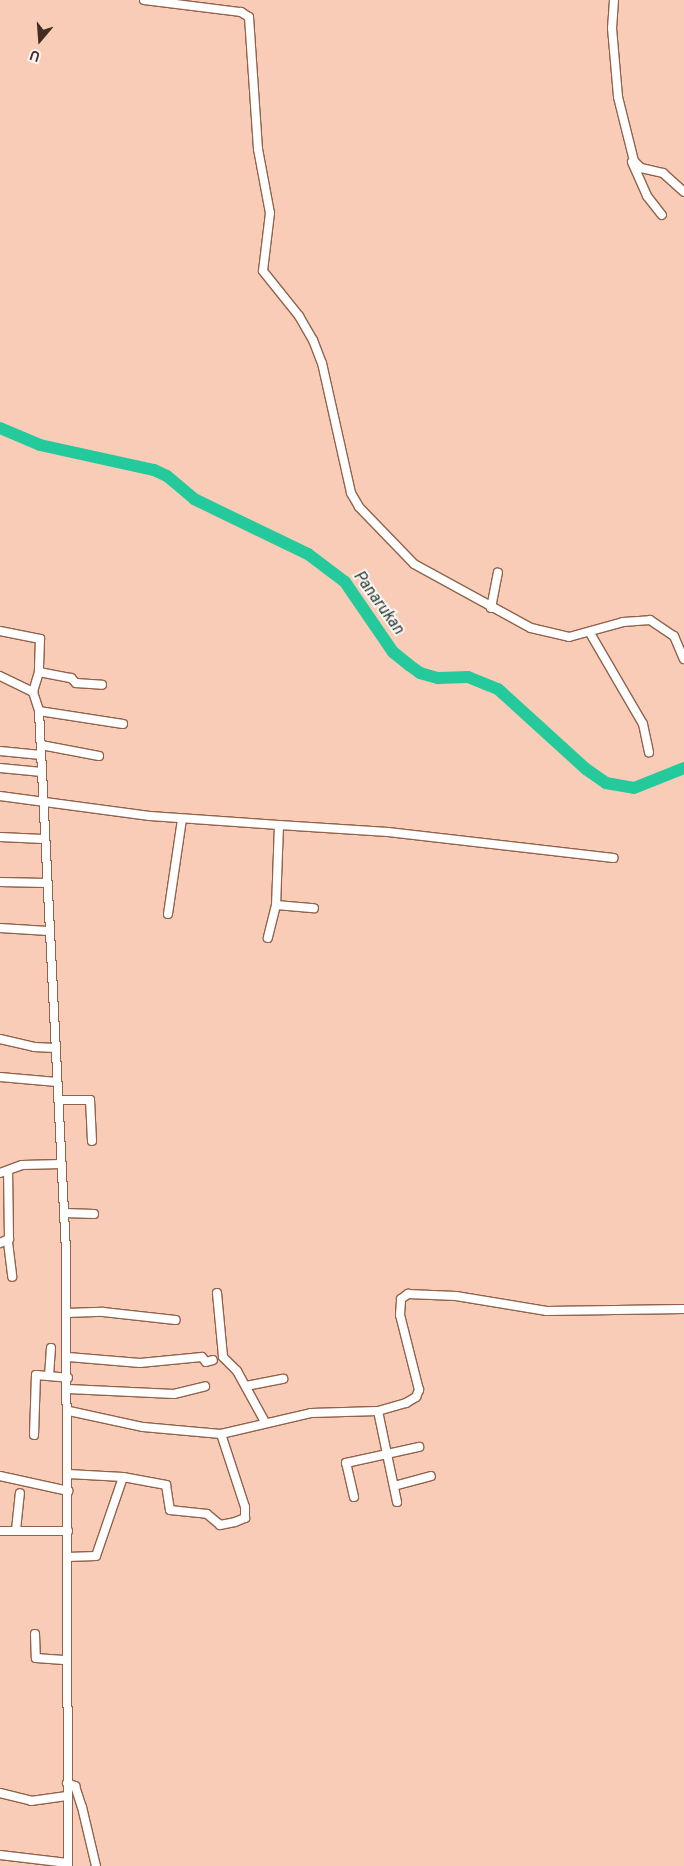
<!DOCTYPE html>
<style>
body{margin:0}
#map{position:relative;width:684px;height:1866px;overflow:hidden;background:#f8ccb6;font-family:Overpass,sans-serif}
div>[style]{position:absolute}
.river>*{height:12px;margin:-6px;padding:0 6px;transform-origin:6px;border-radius:6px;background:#24ca9b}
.roads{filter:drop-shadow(1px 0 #92624a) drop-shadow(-1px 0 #92624a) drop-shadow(0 1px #92624a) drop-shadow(0 -1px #92624a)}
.minor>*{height:8px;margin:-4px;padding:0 4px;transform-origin:4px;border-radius:4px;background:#fff}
span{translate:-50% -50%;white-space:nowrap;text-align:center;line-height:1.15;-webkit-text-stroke:4px #fcf6f3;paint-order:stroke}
.water-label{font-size:16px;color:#233c32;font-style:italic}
.north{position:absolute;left:15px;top:15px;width:50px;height:50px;-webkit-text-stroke:4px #fcf6f3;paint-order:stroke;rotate:198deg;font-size:14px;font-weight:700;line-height:20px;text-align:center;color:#432d23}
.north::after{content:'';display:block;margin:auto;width:18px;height:22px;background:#432d23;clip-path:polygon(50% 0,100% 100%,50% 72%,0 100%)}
</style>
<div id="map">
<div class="river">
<div style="left:0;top:428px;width:43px;rotate:23deg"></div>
<div style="left:40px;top:445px;width:117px;rotate:12.4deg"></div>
<div style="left:154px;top:470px;width:14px;rotate:25deg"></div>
<div style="left:167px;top:476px;width:35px;rotate:40deg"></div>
<div style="left:194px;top:499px;width:127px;rotate:25.8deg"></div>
<div style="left:308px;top:554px;width:46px;rotate:37.1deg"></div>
<div style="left:345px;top:582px;width:85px;rotate:55.6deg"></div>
<div style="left:393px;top:652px;width:21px;rotate:39deg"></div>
<div style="left:409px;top:665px;width:14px;rotate:36deg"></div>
<div style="left:420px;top:673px;width:19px;rotate:16deg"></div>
<div style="left:438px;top:678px;width:30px;rotate:-2deg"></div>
<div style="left:468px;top:677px;width:32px;rotate:22deg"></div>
<div style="left:498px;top:689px;width:119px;rotate:42.3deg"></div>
<div style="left:586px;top:769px;width:24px;rotate:35deg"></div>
<div style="left:606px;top:783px;width:28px;rotate:10deg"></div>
<div style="left:634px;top:788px;width:54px;rotate:-21.8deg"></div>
</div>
<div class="roads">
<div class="minor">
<div style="left:144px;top:0;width:98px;rotate:7.1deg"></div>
<div style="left:241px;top:12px;width:9px;rotate:32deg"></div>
<div style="left:249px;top:17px;width:132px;rotate:86.1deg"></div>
<div style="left:258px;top:149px;width:65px;rotate:79.4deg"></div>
<div style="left:270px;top:213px;width:58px;rotate:96.9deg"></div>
<div style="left:263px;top:271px;width:58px;rotate:51.3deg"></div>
<div style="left:299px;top:316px;width:28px;rotate:60deg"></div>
<div style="left:313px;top:340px;width:25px;rotate:69deg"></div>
<div style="left:322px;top:363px;width:133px;rotate:77.4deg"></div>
<div style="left:351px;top:493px;width:16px;rotate:60deg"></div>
<div style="left:359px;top:507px;width:79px;rotate:46deg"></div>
<div style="left:414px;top:564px;width:133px;rotate:28.7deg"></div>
<div style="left:531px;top:628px;width:39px;rotate:13deg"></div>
<div style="left:569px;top:637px;width:56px;rotate:-15.5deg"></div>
<div style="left:623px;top:622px;width:27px;rotate:-4deg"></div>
<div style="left:650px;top:620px;width:29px;rotate:34deg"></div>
<div style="left:674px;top:636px;width:25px;rotate:67deg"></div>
<div style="left:614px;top:0;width:28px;rotate:94deg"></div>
<div style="left:612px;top:28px;width:69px;rotate:85deg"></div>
<div style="left:618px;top:97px;width:66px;rotate:76deg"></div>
<div style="left:634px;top:161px;width:10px;rotate:45deg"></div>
<div style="left:641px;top:168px;width:23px;rotate:13deg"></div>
<div style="left:663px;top:173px;width:28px;rotate:42deg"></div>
<div style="left:632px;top:162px;width:37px;rotate:66deg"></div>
<div style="left:647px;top:196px;width:24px;rotate:52deg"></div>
<div style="left:491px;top:608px;width:36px;rotate:-79deg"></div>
<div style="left:0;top:631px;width:41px;rotate:11.3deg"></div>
<div style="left:40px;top:639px;width:33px;rotate:92deg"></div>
<div style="left:39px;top:672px;width:21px;rotate:107deg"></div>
<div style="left:590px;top:633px;width:105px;rotate:59.8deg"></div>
<div style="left:643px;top:724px;width:29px;rotate:78deg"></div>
<div style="left:39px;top:672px;width:33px;rotate:11deg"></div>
<div style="left:71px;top:678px;width:7px;rotate:45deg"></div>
<div style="left:76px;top:683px;width:26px;rotate:4deg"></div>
<div style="left:0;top:676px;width:37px;rotate:26deg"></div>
<div style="left:33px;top:692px;width:20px;rotate:72deg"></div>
<div style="left:39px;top:711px;width:541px;rotate:87.14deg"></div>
<div style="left:66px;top:1251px;width:615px;rotate:89.81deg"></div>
<div style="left:39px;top:711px;width:85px;rotate:8.8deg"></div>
<div style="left:41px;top:745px;width:59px;rotate:10.7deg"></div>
<div style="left:0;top:751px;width:41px;rotate:5.6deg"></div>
<div style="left:0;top:768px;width:42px;rotate:5.4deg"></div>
<div style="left:0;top:796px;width:151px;rotate:7.6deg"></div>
<div style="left:150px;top:816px;width:129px;rotate:4deg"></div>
<div style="left:279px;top:825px;width:80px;rotate:92.1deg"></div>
<div style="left:276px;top:905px;width:34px;rotate:104deg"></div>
<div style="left:279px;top:825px;width:109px;rotate:3.7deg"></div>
<div style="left:388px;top:832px;width:227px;rotate:6.6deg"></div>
<div style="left:0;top:837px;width:43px;rotate:2.7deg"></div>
<div style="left:0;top:882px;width:46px;rotate:1.2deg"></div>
<div style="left:276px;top:905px;width:38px;rotate:5deg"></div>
<div style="left:168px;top:914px;width:96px;rotate:-81.6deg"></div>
<div style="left:0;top:928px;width:48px;rotate:3.6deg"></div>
<div style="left:0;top:1039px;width:35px;rotate:13deg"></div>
<div style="left:34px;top:1047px;width:21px;rotate:3deg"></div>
<div style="left:0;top:1077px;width:57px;rotate:5deg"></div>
<div style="left:59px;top:1100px;width:31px"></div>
<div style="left:90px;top:1100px;width:41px;rotate:87.2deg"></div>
<div style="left:0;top:1173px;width:23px;rotate:-20deg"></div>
<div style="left:22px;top:1165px;width:40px;rotate:-1.4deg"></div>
<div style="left:65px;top:1213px;width:29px;rotate:2deg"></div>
<div style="left:8px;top:1242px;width:35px;rotate:83deg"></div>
<div style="left:0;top:1243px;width:10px;rotate:-24deg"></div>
<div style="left:9px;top:1239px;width:68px;rotate:-90.8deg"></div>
<div style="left:217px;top:1293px;width:64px;rotate:84.6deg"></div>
<div style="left:223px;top:1357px;width:20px;rotate:45deg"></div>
<div style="left:237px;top:1371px;width:58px;rotate:61.2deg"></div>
<div style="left:66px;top:1313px;width:37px;rotate:-2deg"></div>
<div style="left:103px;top:1312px;width:73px;rotate:6.3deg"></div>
<div style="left:68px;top:1357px;width:72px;rotate:4.8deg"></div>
<div style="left:140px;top:1363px;width:62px;rotate:-5.5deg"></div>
<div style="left:202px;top:1357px;width:6px;rotate:51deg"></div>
<div style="left:206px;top:1362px;width:7px;rotate:-16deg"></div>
<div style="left:49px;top:1376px;width:28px;rotate:-86deg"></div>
<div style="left:246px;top:1386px;width:38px;rotate:-11deg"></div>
<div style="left:68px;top:1389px;width:106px;rotate:2.7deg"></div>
<div style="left:174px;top:1394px;width:32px;rotate:-14deg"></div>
<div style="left:69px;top:1411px;width:76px;rotate:12.2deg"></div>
<div style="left:143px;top:1427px;width:78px;rotate:5.1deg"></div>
<div style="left:221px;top:1434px;width:92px;rotate:-13.1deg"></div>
<div style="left:311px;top:1413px;width:67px;rotate:-1.7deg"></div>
<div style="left:378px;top:1411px;width:29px;rotate:-16deg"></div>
<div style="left:406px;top:1403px;width:12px;rotate:-31deg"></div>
<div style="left:416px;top:1397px;width:8px;rotate:-67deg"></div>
<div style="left:419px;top:1390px;width:77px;rotate:-104.2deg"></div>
<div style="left:400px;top:1315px;width:16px;rotate:-86deg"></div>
<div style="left:401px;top:1299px;width:9px;rotate:-36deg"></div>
<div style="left:408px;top:1294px;width:48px;rotate:2.4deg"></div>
<div style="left:456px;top:1296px;width:92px;rotate:9.4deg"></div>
<div style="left:547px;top:1311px;width:137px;rotate:-0.8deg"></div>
<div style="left:378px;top:1411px;width:93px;rotate:78.2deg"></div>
<div style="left:34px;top:1435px;width:60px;rotate:-88.1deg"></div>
<div style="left:36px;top:1375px;width:32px;rotate:5deg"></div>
<div style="left:68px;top:1474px;width:55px;rotate:3.1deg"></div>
<div style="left:123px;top:1477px;width:44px;rotate:10.5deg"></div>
<div style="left:166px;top:1485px;width:25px;rotate:81deg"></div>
<div style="left:170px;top:1510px;width:37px;rotate:6deg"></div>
<div style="left:207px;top:1514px;width:17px;rotate:40deg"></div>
<div style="left:220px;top:1525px;width:15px;rotate:-11deg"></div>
<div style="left:235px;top:1522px;width:11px;rotate:-22deg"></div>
<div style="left:245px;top:1518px;width:11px;rotate:-90deg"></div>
<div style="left:245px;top:1507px;width:77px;rotate:-108.2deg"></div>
<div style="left:0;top:1476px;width:70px;rotate:12.4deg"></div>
<div style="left:394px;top:1486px;width:38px;rotate:-15deg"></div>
<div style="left:354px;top:1497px;width:35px;rotate:-103deg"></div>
<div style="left:346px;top:1463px;width:75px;rotate:-12.4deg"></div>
<div style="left:16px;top:1530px;width:37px;rotate:-84deg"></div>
<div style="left:0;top:1531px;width:68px"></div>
<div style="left:67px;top:1557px;width:29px;rotate:-2deg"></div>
<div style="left:96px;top:1556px;width:83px;rotate:-71.1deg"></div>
<div style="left:35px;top:1634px;width:24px;rotate:88deg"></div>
<div style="left:36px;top:1658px;width:31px;rotate:4deg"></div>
<div style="left:67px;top:1783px;width:9px;rotate:21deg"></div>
<div style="left:75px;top:1786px;width:22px;rotate:72deg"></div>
<div style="left:82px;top:1807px;width:61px;rotate:76.7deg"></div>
<div style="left:0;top:1793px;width:32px;rotate:14deg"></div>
<div style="left:31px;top:1801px;width:36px;rotate:-8deg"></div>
<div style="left:0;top:1855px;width:68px;rotate:6.7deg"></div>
</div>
</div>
<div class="water-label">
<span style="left:378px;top:603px;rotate:54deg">Panarukan</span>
</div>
<div class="north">U</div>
</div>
